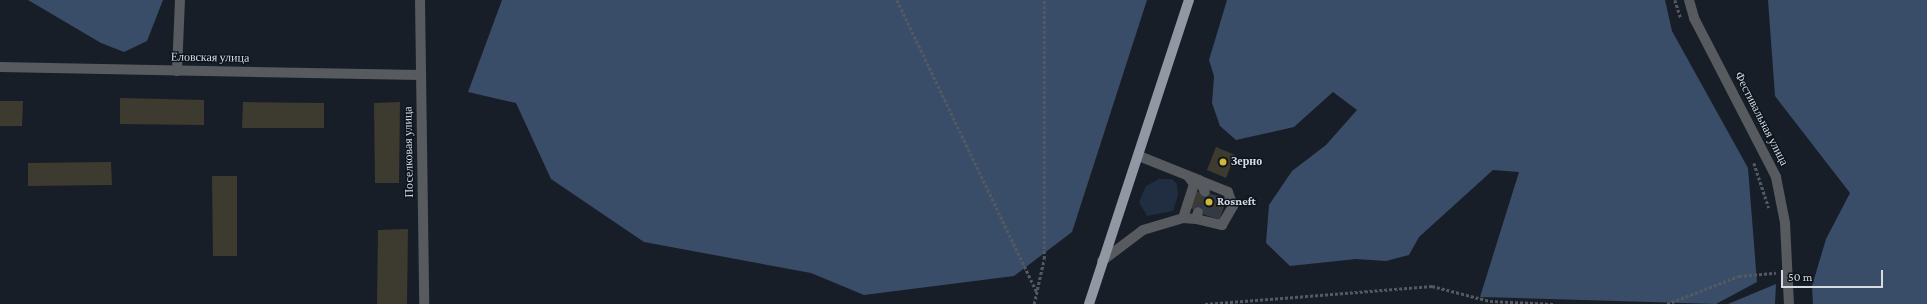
<!DOCTYPE html>
<meta charset="utf-8">
<style>
body{margin:0}
#map{position:relative;width:1927px;height:304px;overflow:hidden;background:#171e27;font-family:"Crimson Pro",serif}
div>[style]{position:absolute}
.green>*{inset:0;background:#212e42}
.forest>*{inset:0;background:#394c68}
.building>*{inset:0;background:#3d3b2f}
.minor-tunnel>*{height:10px;margin-top:-5px;transform-origin:0;background:repeating-linear-gradient(90deg,#343a43 0 10px,transparent 0 15px)}
.path>*{height:2.5px;margin-top:-1.25px;transform-origin:0;background:repeating-linear-gradient(90deg,#525961 0 3px,transparent 0 5px)}
.minor>*{height:10px;margin:-5px;padding:0 5px;transform-origin:5px;border-radius:5px;background:#575a5f}
.major>*{height:10px;margin:-5px;padding:0 5px;transform-origin:5px;border-radius:5px;background:#9198a3}
.dots>*{width:11px;height:11px;translate:-50% -50%;box-sizing:border-box;border:2px solid #0e141d;border-radius:50%}
span{translate:-50% -50%;white-space:nowrap;text-align:center;line-height:1.15;-webkit-text-stroke:3px #0e141d;paint-order:stroke}
.street-label{font-size:12px;color:#d6dbe1}
.poi-label{font-size:12px;color:#d6dbe1;font-weight:700}
.left{translate:0 -50%;text-align:left}
.scale{position:absolute;left:1781px;top:270px;width:102px;height:18px;box-sizing:border-box;border:2px solid #d6dbe1;border-top:0;padding-left:5px;font-size:12px;line-height:14px;white-space:nowrap;color:#d6dbe1;-webkit-text-stroke:3px #0e141d;paint-order:stroke}
</style>
<div id="map">
<div class="green">
<div style="clip-path:polygon(1159px 179px,1172px 179px,1177px 184px,1178px 195px,1173px 211px,1147px 216px,1139px 202px,1146px 186px)"></div>
</div>
<div class="forest">
<div style="clip-path:polygon(28px 0,163px 0,147px 41px,124px 52px,101px 43px)"></div>
<div style="clip-path:polygon(502px 0,1147px 0,1072px 232px,1014px 276px,864px 295px,811px 273px,644px 242px,551px 179px,516px 103px,468px 92px)"></div>
<div style="clip-path:polygon(1227px 0,1665px 0,1672px 31px,1748px 168px,1757px 282px,1716px 304px,1480px 297px,1519px 172px,1493px 170px,1419px 237px,1409px 255px,1386px 261px,1356px 259px,1290px 266px,1266px 243px,1269px 205px,1292px 171px,1326px 145px,1357px 110px,1333px 92px,1294px 127px,1236px 140px,1220px 126px,1212px 103px,1214px 76px,1209px 60px)"></div>
<div style="clip-path:polygon(1768px 0,1927px 0,1927px 304px,1813px 304px,1812px 286px,1826px 239px,1850px 193px,1775px 96px)"></div>
<div style="clip-path:polygon(1776px 284px,1775px 304px,1728px 304px)"></div>
</div>
<div class="building">
<div style="clip-path:polygon(120px 98px,204px 100px,204px 125px,120px 124px)"></div>
<div style="clip-path:polygon(0 101px,23px 101px,22px 126px,0 126px)"></div>
<div style="clip-path:polygon(243px 102px,324px 103px,324px 128px,242px 128px)"></div>
<div style="clip-path:polygon(400px 102px,399px 183px,375px 183px,374px 103px)"></div>
<div style="clip-path:polygon(1216px 147px,1235px 155px,1226px 178px,1207px 170px)"></div>
<div style="clip-path:polygon(111px 162px,112px 185px,28px 186px,28px 163px)"></div>
<div style="clip-path:polygon(212px 176px,237px 176px,237px 256px,213px 256px)"></div>
<div style="clip-path:polygon(1196px 191px,1226px 200px,1220px 219px,1190px 208px)"></div>
<div style="clip-path:polygon(408px 229px,407px 304px,377px 304px,378px 230px)"></div>
</div>
<div class="minor-tunnel">
<div style="left:1198px;top:212px;width:21px;rotate:-71deg"></div>
<div style="left:1208px;top:216px;width:22px;rotate:-74deg"></div>
<div style="left:1215px;top:218px;width:22px;rotate:-74deg"></div>
</div>
<div class="path">
<div style="left:897px;top:0;width:324px;rotate:64.4deg"></div>
<div style="left:1675px;top:0;width:19px;rotate:72deg"></div>
<div style="left:1754px;top:163px;width:47px;rotate:71.6deg"></div>
<div style="left:1034px;top:304px;width:46px;rotate:-77.5deg"></div>
<div style="left:1044px;top:259px;width:259px;rotate:-90deg"></div>
<div style="left:1205px;top:304px;width:228px;rotate:-4.5deg"></div>
<div style="left:1432px;top:286px;width:60px;rotate:14.5deg"></div>
<div style="left:1490px;top:301px;width:63px;rotate:2.7deg"></div>
<div style="left:1667px;top:304px;width:77px;rotate:-21.3deg"></div>
<div style="left:1739px;top:276px;width:37px;rotate:-5deg"></div>
</div>
<div class="minor">
<div style="left:420px;top:0;width:304px;rotate:89.2deg"></div>
<div style="left:1689px;top:0;width:19px;rotate:74deg"></div>
<div style="left:1694px;top:18px;width:179px;rotate:62.7deg"></div>
<div style="left:1776px;top:177px;width:47px;rotate:78.9deg"></div>
<div style="left:1785px;top:223px;width:81px;rotate:87.2deg"></div>
<div style="left:0;top:67px;width:420px;rotate:1.1deg"></div>
<div style="left:177px;top:71px;width:71px;rotate:-87.6deg"></div>
<div style="left:1139px;top:156px;width:65px;rotate:21.8deg"></div>
<div style="left:1199px;top:180px;width:13px;rotate:63deg"></div>
<div style="left:1183px;top:218px;width:36px;rotate:-72deg"></div>
<div style="left:1194px;top:184px;width:10px;rotate:-127deg"></div>
<div style="left:1196px;top:219px;width:27px;rotate:13deg"></div>
<div style="left:1222px;top:225px;width:22px;rotate:-60deg"></div>
<div style="left:1233px;top:206px;width:15px;rotate:-110deg"></div>
<div style="left:1228px;top:192px;width:31px;rotate:-158deg"></div>
<div style="left:1102px;top:261px;width:51px;rotate:-37.1deg"></div>
<div style="left:1143px;top:230px;width:42px;rotate:-16.7deg"></div>
<div style="left:1183px;top:218px;width:13px;rotate:4deg"></div>
<div style="left:1196px;top:219px;width:7px;rotate:-74deg"></div>
</div>
<div class="major">
<div style="left:1089px;top:304px;width:320px;rotate:-71.8deg"></div>
</div>
<div class="dots">
<div style="left:1223px;top:162px;background:#ceb837"></div>
<div style="left:1209px;top:202px;background:#ceb837"></div>
</div>
<div class="street-label">
<span style="left:210px;top:58px;rotate:1deg">Еловская улица</span>
<span style="left:1761px;top:119px;rotate:63deg">Фестивальная улица</span>
<span style="left:409px;top:152px;rotate:-91deg">Поселковая улица</span>
</div>
<div class="poi-label">
<span class="left" style="left:1231px;top:162px">Зерно</span>
<span class="left" style="left:1217px;top:202px">Rosneft</span>
</div>
<div class="scale">50 m</div>
</div>
